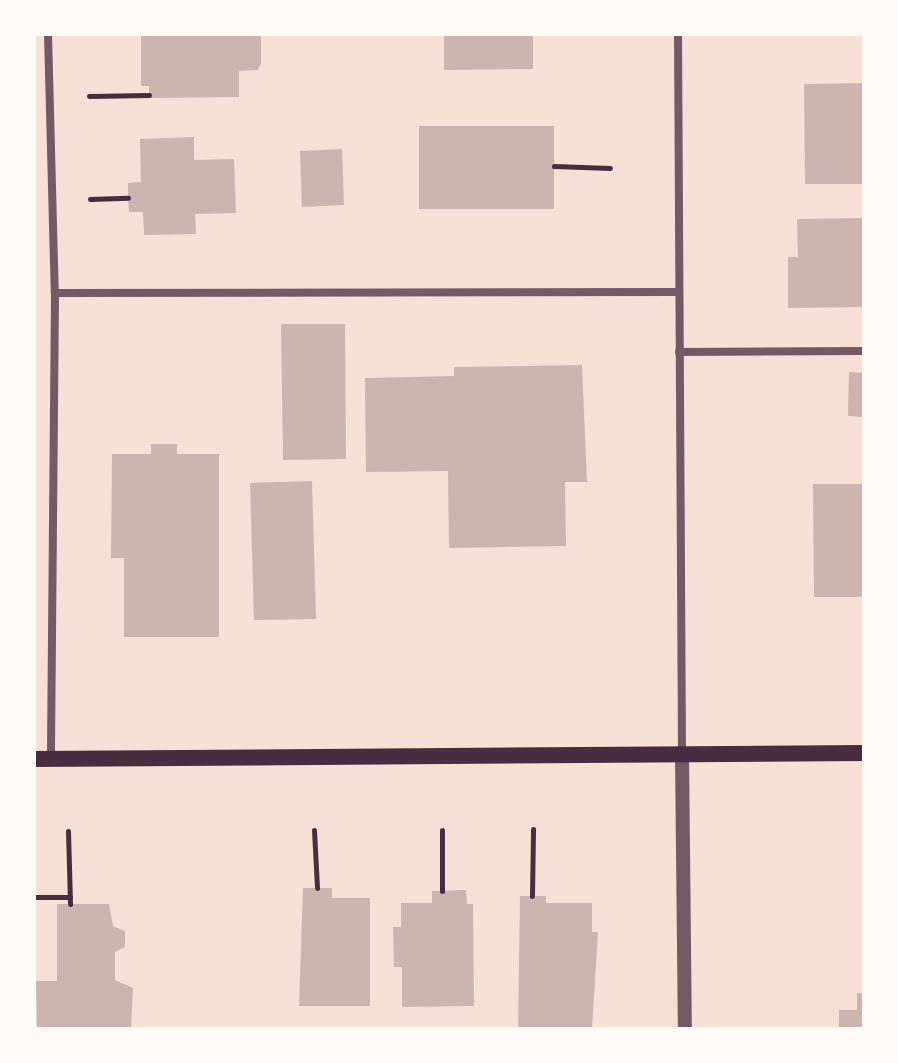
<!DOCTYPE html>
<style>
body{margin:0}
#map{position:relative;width:898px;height:1063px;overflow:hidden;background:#f7e1d7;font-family:Raleway,sans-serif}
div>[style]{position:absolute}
.building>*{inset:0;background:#ccb4b1}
.path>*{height:5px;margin:-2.5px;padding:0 2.5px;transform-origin:2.5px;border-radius:2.5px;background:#4a2c40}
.minor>*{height:8px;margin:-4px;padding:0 4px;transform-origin:4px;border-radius:4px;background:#755966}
.tertiary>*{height:14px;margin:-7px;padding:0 7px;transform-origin:7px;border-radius:7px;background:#755966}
.secondary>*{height:16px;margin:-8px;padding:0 8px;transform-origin:8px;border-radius:8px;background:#4a2c40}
span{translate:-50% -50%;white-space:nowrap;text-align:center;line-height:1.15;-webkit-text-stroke:6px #fffaf5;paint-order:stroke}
.frame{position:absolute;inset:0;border:36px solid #fffaf5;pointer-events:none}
</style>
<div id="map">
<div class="building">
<div style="clip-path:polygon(141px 34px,261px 34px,261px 63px,258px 70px,239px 71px,239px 97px,149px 98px,149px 86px,141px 86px)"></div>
<div style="clip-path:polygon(444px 34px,533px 34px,533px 69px,444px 70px)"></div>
<div style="clip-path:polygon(864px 83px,864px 184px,805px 184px,804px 84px)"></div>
<div style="clip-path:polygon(419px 126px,554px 126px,554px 209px,419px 209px)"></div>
<div style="clip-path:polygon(194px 137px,194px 160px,234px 159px,236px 213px,195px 214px,196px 234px,144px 235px,143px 212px,129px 212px,128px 198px,128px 183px,141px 182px,140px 139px)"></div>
<div style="clip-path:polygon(342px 149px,344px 205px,302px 207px,300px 151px)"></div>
<div style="clip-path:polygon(864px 218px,864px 307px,788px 308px,788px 257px,798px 257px,797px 219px)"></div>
<div style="clip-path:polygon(281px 324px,345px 324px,346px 459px,283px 460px)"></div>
<div style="clip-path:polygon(582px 365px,587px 482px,565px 482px,566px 546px,449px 548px,448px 471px,366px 472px,365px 378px,454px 376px,454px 367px)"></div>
<div style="clip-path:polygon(849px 372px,864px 373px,864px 417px,848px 416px)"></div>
<div style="clip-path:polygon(151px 444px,177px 444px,177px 454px,219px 454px,219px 637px,124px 637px,124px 558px,111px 558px,112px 454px,151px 454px)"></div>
<div style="clip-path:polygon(312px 481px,316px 619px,254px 620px,250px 483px)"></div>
<div style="clip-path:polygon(813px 484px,864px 484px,864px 597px,814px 597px)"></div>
<div style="clip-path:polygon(303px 888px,332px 888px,332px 898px,370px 898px,370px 1006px,299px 1006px)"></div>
<div style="clip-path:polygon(466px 890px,467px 904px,473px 904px,474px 1006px,402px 1007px,402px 967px,394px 967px,393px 927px,401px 927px,401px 903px,432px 903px,432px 891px)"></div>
<div style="clip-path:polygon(520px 896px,546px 896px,546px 903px,592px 903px,592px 932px,598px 932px,592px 1029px,518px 1029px)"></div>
<div style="clip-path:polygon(57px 904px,109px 904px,113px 926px,125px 931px,125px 947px,115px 952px,115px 980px,133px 988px,131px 1029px,37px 1029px,36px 981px,57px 981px)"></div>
<div style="clip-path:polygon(857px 993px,864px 993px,864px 1029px,839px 1029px,839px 1010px,857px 1010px)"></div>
</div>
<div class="path">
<div style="left:89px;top:96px;width:60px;rotate:-1deg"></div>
<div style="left:554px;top:166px;width:56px;rotate:2deg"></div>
<div style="left:90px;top:199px;width:38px;rotate:-2deg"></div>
<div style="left:314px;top:830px;width:58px;rotate:87deg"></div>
<div style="left:442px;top:830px;width:61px;rotate:90deg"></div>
<div style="left:68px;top:831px;width:73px;rotate:88.4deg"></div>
<div style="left:532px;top:896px;width:67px;rotate:-89.1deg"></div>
<div style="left:34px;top:897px;width:36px"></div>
</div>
<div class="minor">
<div style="left:48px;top:34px;width:259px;rotate:88.5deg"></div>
<div style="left:55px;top:293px;width:466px;rotate:90.5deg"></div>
<div style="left:678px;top:34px;width:721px;rotate:89.68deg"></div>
<div style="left:55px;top:293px;width:624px;rotate:-0.09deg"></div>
<div style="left:679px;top:352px;width:185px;rotate:-0.3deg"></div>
</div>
<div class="tertiary">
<div style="left:682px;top:755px;width:274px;rotate:89.4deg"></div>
</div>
<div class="secondary">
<div style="left:34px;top:759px;width:830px;rotate:-0.41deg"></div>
</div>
<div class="frame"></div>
</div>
